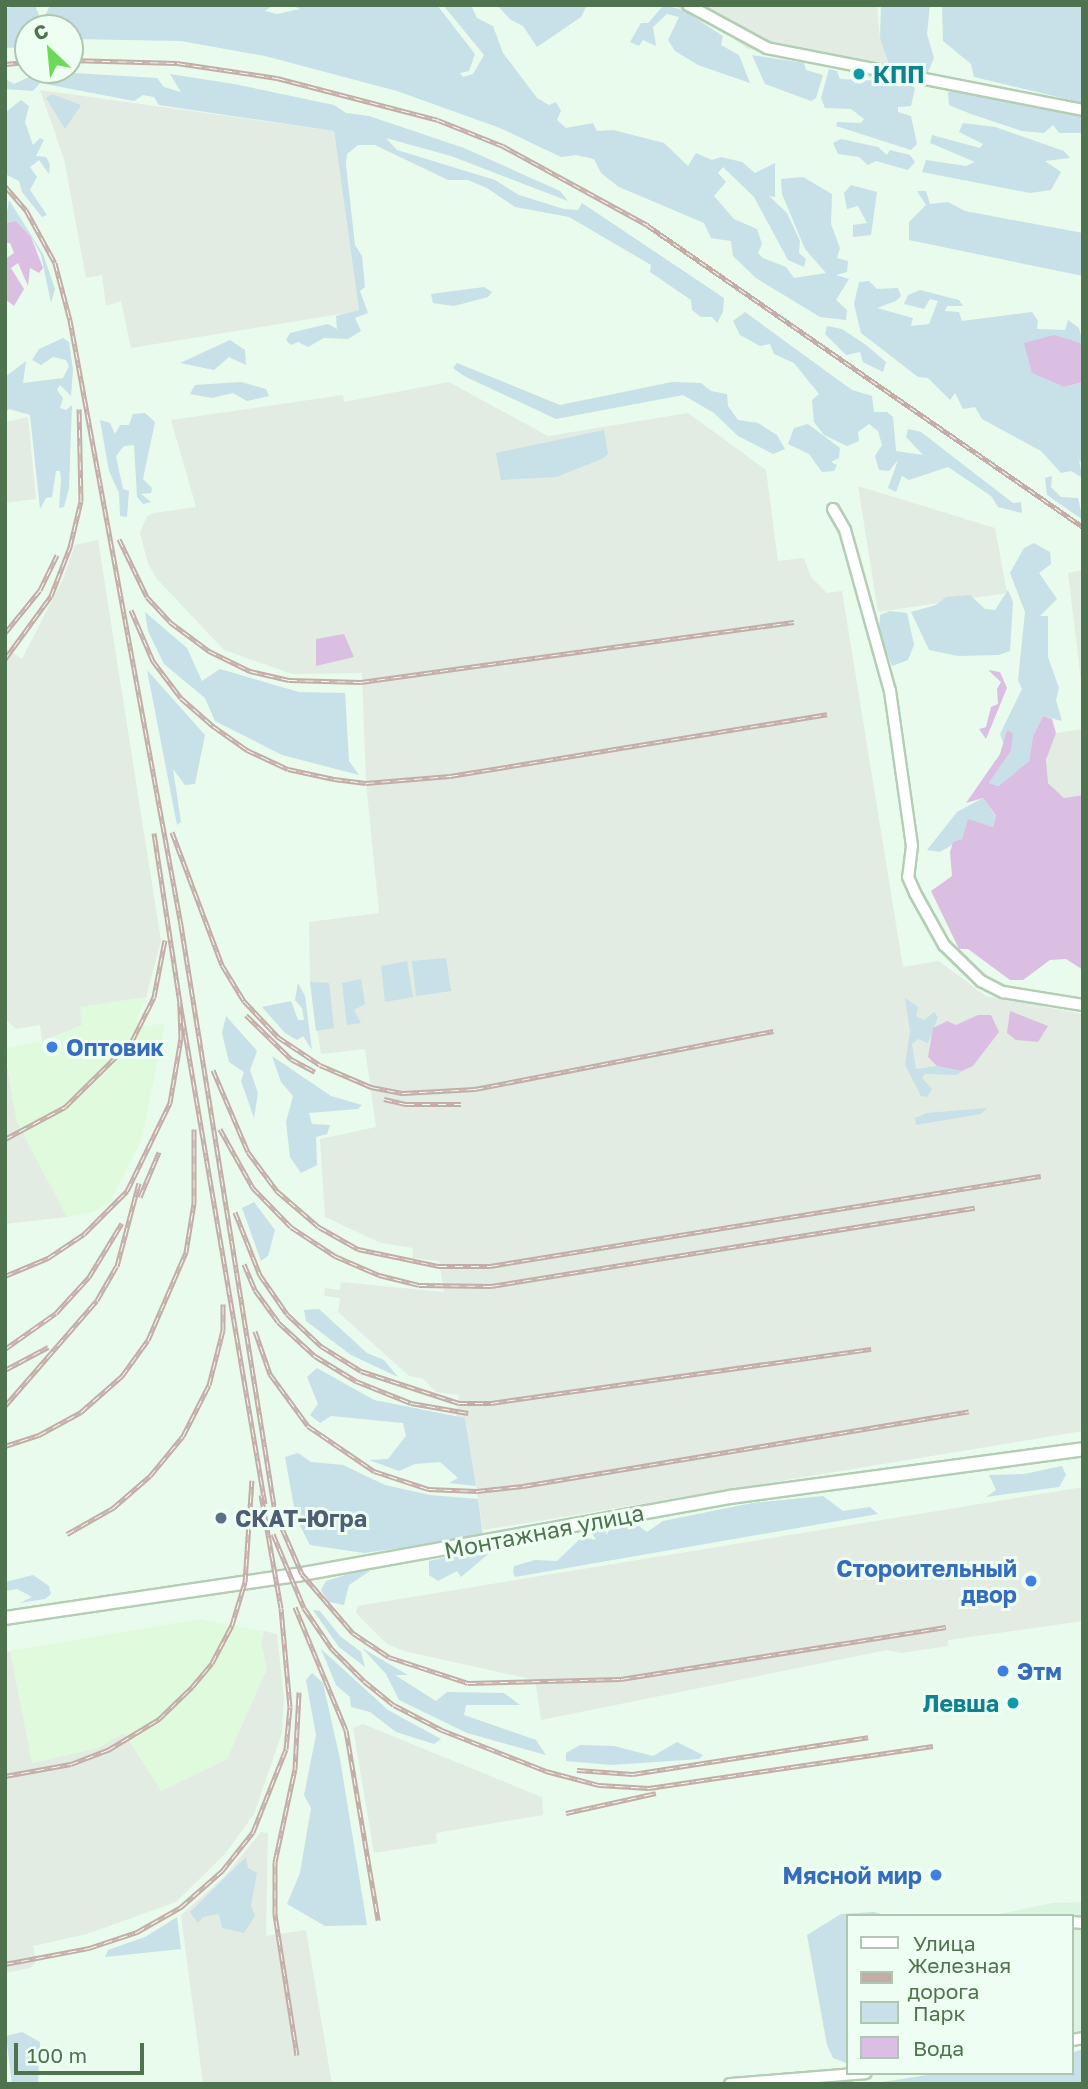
<!DOCTYPE html>
<meta charset="utf-8">
<style>
body{margin:0}
#map{position:relative;width:1088px;height:2089px;overflow:hidden;background:#e9fbed;font-family:"Golos Text",sans-serif}
div>[style]{position:absolute}
.residential>*{inset:0;background:#dbf4e0}
.commercial>*{inset:0;background:#e0fade}
.industrial>*{inset:0;background:#e2ece3}
.green>*{inset:0;background:#c8e0e7}
.water>*{inset:0;background:#dbbfe3}
.roads{filter:drop-shadow(2px 0 #b3ceb4) drop-shadow(-2px 0 #b3ceb4) drop-shadow(0 2px #b3ceb4) drop-shadow(0 -2px #b3ceb4)}
.minor>*{height:10px;margin:-5px;padding:0 5px;transform-origin:5px;border-radius:5px;background:#fff}
.tertiary>*{height:12px;margin:-6px;padding:0 6px;transform-origin:6px;border-radius:6px;background:#fff}
.rail>*{height:5px;margin-top:-2.5px;transform-origin:0;background:repeating-linear-gradient(90deg,#effef2 0 8px,#c4aca7 0 16px);box-sizing:border-box;border-block:2px solid #c4aca7}
.dots>*{width:19px;height:19px;translate:-50% -50%;box-sizing:border-box;border:4px solid #effef2;border-radius:50%}
span{translate:-50% -50%;white-space:nowrap;text-align:center;line-height:1.15;-webkit-text-stroke:6px #effef2;paint-order:stroke}
.culture-label{font-size:23px;color:#0d838f;font-weight:700}
.left{translate:0 -50%;text-align:left}
.right{translate:-100% -50%;text-align:right}
.shop-label{font-size:23px;color:#366cbe;font-weight:700}
.service-label{font-size:23px;color:#4e5e75;font-weight:700}
.street-label{font-size:23px;color:#4f734f}
.frame{position:absolute;inset:0;border:7px solid #4f734f;pointer-events:none}
.legend{position:absolute;left:846px;top:1914px;width:228px;height:161px;box-sizing:border-box;background:#effef2;border:2px solid #afc6b1;margin:0;padding:9px 12px;list-style:none;font-size:21px;color:#4f734f}
.legend li{display:flex;align-items:center;gap:14px;height:35px}
.legend b{width:35px;border:2px solid #afc6b1}
.north{position:absolute;left:14px;top:14px;width:70px;height:70px;box-sizing:border-box;background:#effef2;border:2px solid #afc6b1;border-radius:50%;rotate:334deg;font-size:19px;font-weight:700;line-height:28px;text-align:center;color:#4f734f}
.north::after{content:'';display:block;margin:auto;width:24px;height:32px;background:#6cd959;clip-path:polygon(50% 0,100% 100%,50% 72%,0 100%)}
.scale{position:absolute;left:14px;top:2043px;width:130px;height:32px;box-sizing:border-box;border:4px solid #4f734f;border-top:0;padding-left:9px;font-size:21px;line-height:24px;white-space:nowrap;color:#4f734f;-webkit-text-stroke:5px #effef2;paint-order:stroke}
</style>
<div id="map">
<div class="residential">
<div style="clip-path:polygon(1083px 1902px,1083px 2031px,1072px 2033px,1072px 1916px,990px 1916px,1052px 1903px)"></div>
</div>
<div class="commercial">
<div style="clip-path:polygon(146px 997px,137px 1020px,146px 1026px,165px 1023px,142px 1139px,111px 1201px,94px 1212px,67px 1217px,17px 1122px,5px 1048px,42px 1041px,82px 1025px,80px 1007px)"></div>
<div style="clip-path:polygon(199px 1619px,264px 1631px,261px 1643px,267px 1667px,227px 1759px,160px 1791px,123px 1733px,99px 1748px,32px 1763px,10px 1651px)"></div>
</div>
<div class="industrial">
<div style="clip-path:polygon(672px 5px,877px 5px,880px 39px,889px 64px,886px 78px,862px 77px,854px 75px,855px 70px,748px 49px,715px 25px)"></div>
<div style="clip-path:polygon(40px 90px,334px 131px,359px 311px,131px 348px,121px 301px,106px 306px,102px 275px,86px 278px,64px 159px)"></div>
<div style="clip-path:polygon(449px 382px,548px 436px,688px 413px,766px 470px,778px 561px,804px 558px,811px 577px,827px 593px,842px 591px,903px 967px,939px 961px,986px 996px,1083px 1014px,1083px 1431px,483px 1530px,466px 1423px,465px 1418px,456px 1418px,459px 1395px,436px 1392px,422px 1378px,409px 1376px,338px 1312px,340px 1298px,324px 1296px,325px 1288px,340px 1290px,341px 1282px,444px 1292px,439px 1261px,412px 1258px,413px 1248px,381px 1243px,325px 1217px,320px 1139px,376px 1127px,365px 1049px,321px 1054px,310px 982px,309px 922px,379px 913px,366px 783px,362px 673px,292px 674px,224px 650px,157px 579px,148px 564px,140px 533px,147px 516px,154px 513px,196px 507px,171px 420px,343px 395px,344px 402px)"></div>
<div style="clip-path:polygon(28px 417px,36px 499px,5px 503px,5px 422px)"></div>
<div style="clip-path:polygon(858px 486px,995px 528px,1007px 593px,878px 612px)"></div>
<div style="clip-path:polygon(98px 540px,161px 941px,146px 997px,80px 1007px,82px 1025px,42px 1041px,40px 1025px,16px 1029px,5px 1019px,5px 647px,22px 659px,63px 579px,75px 545px)"></div>
<div style="clip-path:polygon(1083px 570px,1083px 697px,1068px 573px)"></div>
<div style="clip-path:polygon(1083px 729px,1083px 795px,1064px 798px,1048px 783px,1045px 771px,1049px 746px,1056px 733px)"></div>
<div style="clip-path:polygon(5px 1055px,17px 1122px,67px 1217px,5px 1224px)"></div>
<div style="clip-path:polygon(1083px 1487px,1083px 1621px,948px 1640px,948px 1646px,901px 1653px,887px 1650px,541px 1720px,535px 1680px,404px 1651px,387px 1644px,356px 1613px,357px 1606px)"></div>
<div style="clip-path:polygon(264px 1631px,277px 1634px,284px 1699px,282px 1733px,254px 1814px,225px 1854px,176px 1902px,87px 1934px,33px 1946px,36px 1962px,30px 1968px,5px 1973px,5px 1652px,10px 1651px,32px 1763px,98px 1748px,124px 1733px,161px 1791px,227px 1759px,267px 1668px,261px 1642px)"></div>
<div style="clip-path:polygon(363px 1724px,542px 1797px,543px 1815px,436px 1833px,437px 1843px,374px 1853px,353px 1728px)"></div>
<div style="clip-path:polygon(261px 1832px,268px 1833px,266px 1936px,306px 1930px,332px 2084px,203px 2084px,181px 1915px,224px 1877px)"></div>
</div>
<div class="green">
<div style="clip-path:polygon(15px 5px,35px 5px,44px 28px,28px 28px,28px 47px,5px 48px,5px 9px)"></div>
<div style="clip-path:polygon(50px 5px,273px 5px,265px 11px,277px 14px,300px 9px,291px 5px,437px 5px,475px 54px,469px 71px,460px 73px,463px 77px,473px 74px,484px 55px,443px 5px,471px 5px,477px 18px,493px 26px,503px 53px,537px 98px,549px 105px,556px 102px,561px 111px,557px 120px,566px 128px,593px 123px,597px 131px,613px 130px,664px 143px,688px 166px,696px 153px,712px 160px,721px 157px,742px 162px,755px 173px,775px 163px,775px 197px,769px 196px,787px 213px,800px 241px,799px 253px,806px 259px,804px 267px,788px 260px,754px 197px,723px 167px,718px 173px,726px 182px,714px 196px,734px 219px,757px 229px,762px 244px,758px 253px,763px 258px,786px 267px,794px 278px,826px 273px,805px 249px,782px 194px,781px 179px,803px 177px,832px 194px,831px 224px,840px 248px,837px 258px,848px 261px,847px 272px,836px 275px,849px 279px,836px 300px,847px 310px,846px 320px,820px 317px,756px 278px,733px 256px,731px 241px,711px 238px,704px 223px,619px 187px,601px 173px,594px 159px,576px 155px,561px 157px,500px 128px,397px 91px,265px 56px,181px 41px,70px 39px,70px 28px,51px 28px,44px 18px)"></div>
<div style="clip-path:polygon(497px 5px,586px 5px,586px 7px,581px 17px,537px 47px,523px 26px,511px 20px)"></div>
<div style="clip-path:polygon(664px 5px,683px 10px,723px 36px,721px 45px,739px 55px,750px 83px,698px 65px,675px 51px,668px 40px,679px 17px,667px 14px,653px 27px,656px 46px,643px 40px,639px 46px,630px 42px,641px 23px,648px 23px)"></div>
<div style="clip-path:polygon(881px 5px,930px 5px,927px 34px,934px 58px,927px 74px,889px 64px,880px 39px)"></div>
<div style="clip-path:polygon(942px 5px,1083px 5px,1083px 103px,974px 77px,971px 64px,943px 41px)"></div>
<div style="clip-path:polygon(752px 55px,804px 63px,806px 70px,823px 75px,816px 98px,811px 101px,765px 84px)"></div>
<div style="clip-path:polygon(829px 69px,837px 71px,840px 79px,905px 82px,915px 88px,911px 106px,898px 107px,898px 112px,911px 116px,917px 144px,911px 150px,836px 126px,837px 122px,861px 123px,864px 119px,851px 109px,825px 108px,821px 98px)"></div>
<div style="clip-path:polygon(60px 73px,70px 78px,74px 73px,157px 78px,164px 87px,181px 92px,170px 74px,234px 84px,334px 105px,346px 113px,369px 116px,464px 148px,560px 191px,568px 201px,451px 156px,386px 138px,397px 150px,495px 180px,519px 195px,564px 209px,578px 210px,582px 203px,724px 298px,723px 312px,717px 323px,712px 317px,701px 317px,692px 310px,691px 300px,650px 272px,651px 265px,569px 217px,515px 207px,487px 188px,468px 180px,448px 180px,375px 145px,358px 145px,347px 154px,346px 165px,355px 245px,362px 256px,365px 287px,360px 291px,368px 313px,355px 318px,361px 331px,348px 339px,324px 338px,308px 347px,298px 342px,291px 345px,286px 340px,290px 333px,328px 324px,337px 329px,336px 316px,359px 310px,334px 131px,159px 105px,154px 97px,143px 95px,134px 101px,40px 83px,33px 91px,5px 89px,5px 79px,14px 84px,31px 76px)"></div>
<div style="clip-path:polygon(958px 91px,1083px 116px,1081px 133px,1059px 133px,1053px 125px,1044px 133px,1022px 131px,971px 114px,949px 105px,948px 92px)"></div>
<div style="clip-path:polygon(52px 94px,81px 105px,65px 129px,46px 98px)"></div>
<div style="clip-path:polygon(21px 100px,29px 106px,25px 122px,33px 145px,40px 138px,44px 140px,36px 156px,46px 157px,50px 164px,49px 174px,39px 160px,30px 167px,37px 177px,30px 190px,47px 215px,42px 217px,22px 192px,19px 181px,5px 174px,5px 113px)"></div>
<div style="clip-path:polygon(963px 123px,995px 127px,1064px 151px,1070px 158px,1045px 161px,1061px 172px,1051px 190px,1030px 193px,922px 172px,926px 160px,966px 166px,975px 162px,930px 143px,932px 135px,980px 148px,983px 144px,959px 132px)"></div>
<div style="clip-path:polygon(841px 139px,878px 147px,887px 155px,890px 150px,910px 155px,915px 162px,908px 170px,876px 161px,868px 165px,859px 157px,838px 154px,833px 143px)"></div>
<div style="clip-path:polygon(851px 185px,877px 192px,871px 235px,853px 237px,853px 225px,867px 223px,858px 206px,847px 209px,844px 193px)"></div>
<div style="clip-path:polygon(917px 191px,926px 191px,930px 204px,948px 202px,965px 211px,1083px 233px,1083px 276px,909px 240px,909px 222px,926px 205px)"></div>
<div style="clip-path:polygon(9px 200px,43px 254px,55px 289px,51px 303px,41px 255px,31px 237px,16px 221px,5px 223px)"></div>
<div style="clip-path:polygon(869px 281px,877px 289px,898px 288px,901px 296px,896px 301px,877px 308px,913px 318px,911px 326px,929px 324px,938px 301px,930px 299px,924px 309px,904px 304px,908px 295px,920px 290px,959px 300px,963px 306px,947px 306px,945px 311px,959px 312px,962px 321px,1032px 312px,1038px 321px,1037px 329px,1065px 330px,1068px 320px,1079px 328px,1083px 344px,1025px 343px,1033px 373px,1064px 387px,1083px 382px,1083px 462px,1079px 461px,1083px 478px,1071px 471px,1061px 473px,1041px 451px,982px 419px,975px 407px,963px 409px,955px 393px,950px 400px,928px 378px,918px 377px,861px 333px,854px 304px,859px 282px)"></div>
<div style="clip-path:polygon(484px 287px,492px 292px,488px 297px,454px 306px,433px 303px,431px 294px)"></div>
<div style="clip-path:polygon(745px 312px,852px 390px,872px 396px,874px 412px,887px 412px,893px 417px,896px 451px,923px 455px,906px 437px,908px 429px,921px 432px,1013px 503px,1021px 502px,1022px 513px,998px 507px,991px 496px,948px 467px,909px 480px,902px 476px,896px 492px,888px 488px,898px 460px,889px 471px,879px 470px,875px 456px,882px 445px,878px 431px,869px 424px,858px 432px,859px 441px,847px 446px,824px 435px,814px 422px,812px 400px,819px 394px,794px 363px,774px 354px,770px 344px,760px 346px,740px 335px,733px 321px)"></div>
<div style="clip-path:polygon(827px 326px,842px 329px,866px 345px,886px 362px,883px 372px,863px 362px,860px 352px,846px 355px,825px 334px)"></div>
<div style="clip-path:polygon(63px 338px,69px 342px,73px 370px,71px 396px,60px 385px,57px 390px,63px 398px,60px 408px,66px 410px,72px 405px,69px 488px,64px 507px,59px 508px,61px 480px,60px 471px,56px 471px,52px 497px,46px 498px,40px 509px,30px 415px,9px 409px,5px 413px,5px 377px,26px 361px,23px 383px,63px 378px,69px 366px,66px 360px,53px 357px,41px 365px,32px 360px,39px 349px)"></div>
<div style="clip-path:polygon(230px 340px,245px 350px,246px 365px,229px 357px,214px 370px,180px 363px)"></div>
<div style="clip-path:polygon(457px 363px,560px 405px,672px 382px,701px 383px,711px 391px,727px 394px,728px 406px,738px 420px,758px 423px,777px 435px,785px 449px,773px 454px,738px 436px,714px 413px,683px 395px,556px 419px,464px 376px,453px 368px)"></div>
<div style="clip-path:polygon(241px 382px,266px 389px,269px 396px,247px 401px,233px 393px,212px 398px,190px 394px,195px 385px)"></div>
<div style="clip-path:polygon(145px 413px,155px 422px,143px 479px,152px 488px,151px 493px,141px 494px,151px 502px,143px 504px,137px 497px,134px 445px,124px 446px,116px 456px,123px 489px,129px 491px,127px 517px,120px 516px,119px 493px,109px 471px,100px 420px,110px 423px,115px 434px,120px 425px,129px 425px,133px 414px)"></div>
<div style="clip-path:polygon(808px 424px,840px 448px,839px 458px,831px 462px,837px 465px,834px 471px,822px 472px,809px 454px,788px 444px,794px 428px)"></div>
<div style="clip-path:polygon(604px 430px,608px 454px,602px 459px,556px 477px,501px 480px,496px 453px)"></div>
<div style="clip-path:polygon(1052px 476px,1051px 487px,1061px 497px,1078px 498px,1083px 520px,1047px 495px,1045px 478px)"></div>
<div style="clip-path:polygon(1034px 543px,1050px 552px,1051px 564px,1039px 573px,1057px 599px,1040px 616px,1048px 616px,1048px 657px,1059px 688px,1056px 700px,1062px 721px,1043px 716px,1033px 736px,1029px 761px,1000px 786px,989px 783px,1011px 751px,1007px 730px,1004px 745px,1000px 734px,1022px 689px,1018px 680px,1025px 612px,1010px 573px,1024px 548px)"></div>
<div style="clip-path:polygon(1008px 590px,1013px 602px,1010px 651px,999px 655px,958px 656px,929px 650px,911px 612px,936px 605px,946px 597px,970px 595px,985px 609px,995px 610px)"></div>
<div style="clip-path:polygon(890px 611px,907px 613px,914px 645px,908px 660px,892px 666px,879px 633px,880px 615px)"></div>
<div style="clip-path:polygon(145px 612px,187px 648px,202px 681px,220px 669px,299px 692px,345px 693px,349px 761px,359px 775px,282px 755px,215px 721px,205px 698px,164px 664px,148px 631px)"></div>
<div style="clip-path:polygon(147px 670px,205px 735px,195px 784px,185px 785px,173px 769px,181px 822px,177px 825px)"></div>
<div style="clip-path:polygon(983px 798px,996px 817px,993px 827px,968px 820px,962px 839px,940px 852px,927px 850px,957px 812px)"></div>
<div style="clip-path:polygon(446px 958px,451px 991px,416px 996px,412px 961px)"></div>
<div style="clip-path:polygon(407px 961px,413px 997px,385px 1002px,381px 966px)"></div>
<div style="clip-path:polygon(361px 979px,365px 1004px,354px 1010px,361px 1023px,347px 1025px,342px 983px)"></div>
<div style="clip-path:polygon(310px 982px,329px 983px,334px 1028px,316px 1031px)"></div>
<div style="clip-path:polygon(298px 983px,305px 996px,312px 1050px,303px 1036px,297px 1040px,285px 1033px,262px 1007px,291px 1001px,298px 1020px,304px 1020px,302px 1008px,295px 1000px)"></div>
<div style="clip-path:polygon(905px 998px,918px 1007px,916px 1016px,924px 1020px,934px 1012px,938px 1017px,928px 1043px,918px 1039px,912px 1044px,916px 1069px,937px 1066px,962px 1071px,957px 1075px,925px 1074px,922px 1078px,932px 1089px,927px 1097px,921px 1096px,905px 1065px,910px 1031px)"></div>
<div style="clip-path:polygon(226px 1016px,257px 1051px,250px 1070px,258px 1093px,254px 1118px,241px 1081px,244px 1072px,229px 1062px,222px 1033px)"></div>
<div style="clip-path:polygon(272px 1056px,331px 1096px,362px 1105px,358px 1109px,309px 1113px,312px 1124px,330px 1125px,327px 1134px,316px 1137px,317px 1165px,301px 1173px,290px 1157px,286px 1122px,293px 1096px,281px 1082px)"></div>
<div style="clip-path:polygon(987px 1108px,981px 1114px,916px 1125px,915px 1118px,927px 1113px)"></div>
<div style="clip-path:polygon(254px 1202px,275px 1230px,268px 1256px,261px 1261px,242px 1208px)"></div>
<div style="clip-path:polygon(319px 1309px,367px 1353px,384px 1360px,398px 1377px,351px 1355px,306px 1321px,304px 1310px)"></div>
<div style="clip-path:polygon(317px 1368px,374px 1400px,465px 1418px,476px 1486px,449px 1483px,458px 1478px,440px 1462px,415px 1464px,399px 1471px,369px 1460px,388px 1459px,406px 1436px,403px 1423px,331px 1416px,320px 1423px,310px 1415px,318px 1404px,307px 1377px)"></div>
<div style="clip-path:polygon(298px 1453px,311px 1462px,343px 1465px,385px 1485px,430px 1495px,478px 1499px,483px 1536px,364px 1553px,310px 1545px,296px 1518px,285px 1457px)"></div>
<div style="clip-path:polygon(1062px 1466px,1066px 1475px,1059px 1487px,986px 1497px,996px 1490px,989px 1475px,1024px 1474px)"></div>
<div style="clip-path:polygon(823px 1496px,843px 1511px,870px 1507px,878px 1514px,515px 1577px,513px 1572px,514px 1566px,535px 1560px,557px 1561px,582px 1537px,596px 1540px,591px 1531px,639px 1526px,647px 1532px,663px 1521px,752px 1503px)"></div>
<div style="clip-path:polygon(488px 1548px,492px 1551px,461px 1577px,457px 1571px,438px 1581px,429px 1575px,429px 1561px)"></div>
<div style="clip-path:polygon(358px 1571px,370px 1571px,349px 1585px,344px 1605px,329px 1602px,321px 1590px,326px 1581px)"></div>
<div style="clip-path:polygon(33px 1575px,49px 1586px,51px 1594px,45px 1599px,20px 1603px,32px 1597px,17px 1589px,5px 1591px,5px 1582px)"></div>
<div style="clip-path:polygon(313px 1610px,320px 1611px,340px 1636px,361px 1652px,365px 1667px,339px 1647px)"></div>
<div style="clip-path:polygon(362px 1648px,408px 1675px,395px 1675px,436px 1701px,447px 1692px,504px 1693px,520px 1705px,466px 1705px,464px 1715px,536px 1740px,546px 1755px,467px 1733px,399px 1700px,386px 1674px)"></div>
<div style="clip-path:polygon(321px 1649px,388px 1710px,441px 1739px,434px 1744px,396px 1732px,370px 1712px,351px 1707px,350px 1697px,336px 1685px)"></div>
<div style="clip-path:polygon(312px 1673px,323px 1683px,340px 1759px,367px 1925px,325px 1926px,287px 1904px,300px 1873px,311px 1808px,304px 1795px,316px 1735px,306px 1680px)"></div>
<div style="clip-path:polygon(677px 1742px,703px 1755px,699px 1759px,611px 1765px,566px 1761px,566px 1753px,580px 1745px,614px 1746px,653px 1756px)"></div>
<div style="clip-path:polygon(246px 1857px,248px 1868px,257px 1873px,251px 1905px,255px 1916px,244px 1933px,222px 1928px,219px 1914px,203px 1917px,198px 1923px,190px 1912px)"></div>
<div style="clip-path:polygon(874px 1912px,889px 1916px,848px 1916px,846px 2063px,833px 2058px,827px 2045px,807px 1935px,841px 1914px)"></div>
<div style="clip-path:polygon(177px 1917px,181px 1949px,105px 1957px,108px 1950px,145px 1937px)"></div>
<div style="clip-path:polygon(22px 2032px,40px 2042px,38px 2084px,12px 2084px,6px 2036px)"></div>
<div style="clip-path:polygon(1083px 2049px,1083px 2084px,870px 2084px,940px 2073px,1072px 2073px,1072px 2053px)"></div>
</div>
<div class="water">
<div style="clip-path:polygon(16px 221px,31px 237px,43px 268px,39px 273px,30px 268px,28px 286px,18px 263px,11px 268px,24px 289px,14px 306px,5px 299px,5px 259px,14px 253px,10px 243px,5px 243px,5px 223px)"></div>
<div style="clip-path:polygon(1054px 335px,1083px 344px,1083px 382px,1064px 387px,1032px 373px,1024px 343px)"></div>
<div style="clip-path:polygon(344px 634px,354px 657px,316px 666px,316px 639px)"></div>
<div style="clip-path:polygon(988px 670px,1000px 672px,1007px 688px,986px 739px,979px 729px,986px 727px,991px 707px,998px 704px,997px 689px,1001px 682px)"></div>
<div style="clip-path:polygon(1043px 716px,1052px 719px,1056px 733px,1046px 760px,1048px 783px,1064px 798px,1083px 795px,1083px 970px,1066px 959px,1050px 960px,1023px 980px,1010px 980px,968px 949px,959px 949px,931px 891px,952px 876px,950px 852px,953px 842px,962px 839px,968px 819px,993px 827px,996px 816px,983px 798px,966px 803px,1000px 754px,1007px 730px,1013px 733px,1011px 751px,989px 783px,999px 786px,1029px 761px,1033px 736px)"></div>
<div style="clip-path:polygon(1010px 1011px,1048px 1026px,1038px 1042px,1016px 1040px,1007px 1033px)"></div>
<div style="clip-path:polygon(978px 1015px,991px 1015px,999px 1032px,973px 1066px,962px 1071px,937px 1066px,928px 1057px,933px 1028px,947px 1021px,956px 1025px)"></div>
</div>
<div class="roads">
<div class="minor">
<div style="left:688px;top:5px;width:90px;rotate:28.6deg"></div>
<div style="left:767px;top:48px;width:322px;rotate:11.1deg"></div>
<div style="left:833px;top:509px;width:24px;rotate:60deg"></div>
<div style="left:845px;top:530px;width:167px;rotate:74.4deg"></div>
<div style="left:890px;top:691px;width:157px;rotate:81.9deg"></div>
<div style="left:912px;top:846px;width:31px;rotate:97deg"></div>
<div style="left:908px;top:877px;width:17px;rotate:66deg"></div>
<div style="left:915px;top:893px;width:60px;rotate:60.9deg"></div>
<div style="left:944px;top:945px;width:52px;rotate:44.2deg"></div>
<div style="left:981px;top:981px;width:25px;rotate:27deg"></div>
<div style="left:1003px;top:992px;width:81px;rotate:9.2deg"></div>
<div style="left:1072px;top:1922px;width:11px;rotate:5deg"></div>
<div style="left:1072px;top:2040px;width:11px;rotate:-10deg"></div>
<div style="left:730px;top:2084px;width:136px;rotate:-4.6deg"></div>
</div>
<div class="tertiary">
<div style="left:5px;top:1618px;width:300px;rotate:-8.4deg"></div>
<div style="left:302px;top:1574px;width:435px;rotate:-10.2deg"></div>
<div style="left:730px;top:1497px;width:356px;rotate:-7.7deg"></div>
</div>
</div>
<div class="rail">
<div style="left:70px;top:60px;width:107px;rotate:1.6deg"></div>
<div style="left:177px;top:63px;width:101px;rotate:8.5deg"></div>
<div style="left:277px;top:78px;width:166px;rotate:14.6deg"></div>
<div style="left:438px;top:120px;width:70px;rotate:21.8deg"></div>
<div style="left:503px;top:146px;width:164px;rotate:28.7deg"></div>
<div style="left:647px;top:225px;width:530px;rotate:34.71deg"></div>
<div style="left:5px;top:64px;width:23px;rotate:-5deg"></div>
<div style="left:5px;top:186px;width:32px;rotate:49deg"></div>
<div style="left:26px;top:210px;width:60px;rotate:61.3deg"></div>
<div style="left:55px;top:263px;width:59px;rotate:75.3deg"></div>
<div style="left:70px;top:320px;width:615px;rotate:79.6deg"></div>
<div style="left:181px;top:925px;width:594px;rotate:80.9deg"></div>
<div style="left:275px;top:1512px;width:68px;rotate:66.5deg"></div>
<div style="left:302px;top:1574px;width:78px;rotate:49.2deg"></div>
<div style="left:353px;top:1633px;width:43px;rotate:33.7deg"></div>
<div style="left:389px;top:1657px;width:83px;rotate:18.2deg"></div>
<div style="left:468px;top:1683px;width:153px;rotate:-1.5deg"></div>
<div style="left:621px;top:1679px;width:329px;rotate:-9.1deg"></div>
<div style="left:119px;top:539px;width:64px;rotate:64.2deg"></div>
<div style="left:147px;top:597px;width:34px;rotate:47deg"></div>
<div style="left:170px;top:622px;width:49px;rotate:36.6deg"></div>
<div style="left:209px;top:651px;width:46px;rotate:26deg"></div>
<div style="left:250px;top:671px;width:40px;rotate:13deg"></div>
<div style="left:289px;top:680px;width:72px;rotate:1.6deg"></div>
<div style="left:361px;top:682px;width:437px;rotate:-7.9deg"></div>
<div style="left:131px;top:610px;width:56px;rotate:66.7deg"></div>
<div style="left:153px;top:661px;width:46px;rotate:52.9deg"></div>
<div style="left:181px;top:698px;width:43px;rotate:41.2deg"></div>
<div style="left:213px;top:726px;width:42px;rotate:35.2deg"></div>
<div style="left:247px;top:750px;width:45px;rotate:24.9deg"></div>
<div style="left:288px;top:769px;width:47px;rotate:12.3deg"></div>
<div style="left:334px;top:779px;width:32px;rotate:7deg"></div>
<div style="left:366px;top:783px;width:84px;rotate:-4.8deg"></div>
<div style="left:450px;top:776px;width:382px;rotate:-9.3deg"></div>
<div style="left:5px;top:633px;width:55px;rotate:-50.9deg"></div>
<div style="left:40px;top:590px;width:39px;rotate:-64deg"></div>
<div style="left:5px;top:659px;width:78px;rotate:-53.9deg"></div>
<div style="left:51px;top:596px;width:53px;rotate:-68.8deg"></div>
<div style="left:70px;top:547px;width:47px;rotate:-76.6deg"></div>
<div style="left:81px;top:501px;width:92px;rotate:-91.2deg"></div>
<div style="left:172px;top:832px;width:142px;rotate:69.4deg"></div>
<div style="left:222px;top:965px;width:42px;rotate:58.6deg"></div>
<div style="left:244px;top:1001px;width:50px;rotate:46.6deg"></div>
<div style="left:278px;top:1037px;width:50px;rotate:33.7deg"></div>
<div style="left:320px;top:1065px;width:56px;rotate:23.3deg"></div>
<div style="left:371px;top:1087px;width:33px;rotate:11deg"></div>
<div style="left:403px;top:1093px;width:72px;rotate:-3.2deg"></div>
<div style="left:475px;top:1089px;width:304px;rotate:-11deg"></div>
<div style="left:180px;top:1003px;width:508px;rotate:80.37deg"></div>
<div style="left:246px;top:1015px;width:63px;rotate:44.4deg"></div>
<div style="left:291px;top:1059px;width:27px;rotate:28deg"></div>
<div style="left:213px;top:1070px;width:89px;rotate:66.9deg"></div>
<div style="left:248px;top:1152px;width:49px;rotate:53.4deg"></div>
<div style="left:277px;top:1191px;width:55px;rotate:40.6deg"></div>
<div style="left:319px;top:1227px;width:45px;rotate:29.4deg"></div>
<div style="left:358px;top:1249px;width:83px;rotate:11.9deg"></div>
<div style="left:439px;top:1266px;width:51px"></div>
<div style="left:490px;top:1266px;width:558px;rotate:-9.28deg"></div>
<div style="left:384px;top:1099px;width:23px;rotate:13deg"></div>
<div style="left:406px;top:1104px;width:55px"></div>
<div style="left:220px;top:1129px;width:68px;rotate:60.8deg"></div>
<div style="left:253px;top:1188px;width:54px;rotate:45.7deg"></div>
<div style="left:291px;top:1227px;width:53px;rotate:33.4deg"></div>
<div style="left:335px;top:1256px;width:48px;rotate:23.4deg"></div>
<div style="left:379px;top:1275px;width:41px;rotate:14deg"></div>
<div style="left:419px;top:1285px;width:72px;rotate:0.8deg"></div>
<div style="left:491px;top:1286px;width:490px;rotate:-9.2deg"></div>
<div style="left:5px;top:1139px;width:68px;rotate:-28.1deg"></div>
<div style="left:65px;top:1107px;width:94px;rotate:-44.6deg"></div>
<div style="left:132px;top:1041px;width:49px;rotate:-63.4deg"></div>
<div style="left:154px;top:997px;width:58px;rotate:-79.1deg"></div>
<div style="left:140px;top:1197px;width:49px;rotate:-67.1deg"></div>
<div style="left:235px;top:1212px;width:68px;rotate:68.4deg"></div>
<div style="left:260px;top:1275px;width:47px;rotate:55.3deg"></div>
<div style="left:287px;top:1314px;width:47px;rotate:43.3deg"></div>
<div style="left:321px;top:1346px;width:47px;rotate:32deg"></div>
<div style="left:361px;top:1371px;width:103px;rotate:18.1deg"></div>
<div style="left:459px;top:1403px;width:32px"></div>
<div style="left:491px;top:1403px;width:384px;rotate:-8.1deg"></div>
<div style="left:244px;top:1264px;width:28px;rotate:67deg"></div>
<div style="left:255px;top:1290px;width:39px;rotate:54deg"></div>
<div style="left:278px;top:1322px;width:50px;rotate:42.6deg"></div>
<div style="left:315px;top:1356px;width:48px;rotate:31.4deg"></div>
<div style="left:356px;top:1381px;width:59px;rotate:21.8deg"></div>
<div style="left:411px;top:1403px;width:58px;rotate:10deg"></div>
<div style="left:5px;top:1276px;width:47px;rotate:-22.7deg"></div>
<div style="left:48px;top:1258px;width:43px;rotate:-33.7deg"></div>
<div style="left:84px;top:1234px;width:61px;rotate:-45deg"></div>
<div style="left:127px;top:1191px;width:98px;rotate:-64deg"></div>
<div style="left:170px;top:1103px;width:66px;rotate:-80.4deg"></div>
<div style="left:181px;top:1038px;width:35px;rotate:-92deg"></div>
<div style="left:180px;top:1003px;width:172px;rotate:-98.7deg"></div>
<div style="left:255px;top:1331px;width:46px;rotate:70.8deg"></div>
<div style="left:270px;top:1374px;width:64px;rotate:53.8deg"></div>
<div style="left:308px;top:1426px;width:80px;rotate:34.3deg"></div>
<div style="left:374px;top:1471px;width:57px;rotate:18.4deg"></div>
<div style="left:428px;top:1489px;width:49px;rotate:2.3deg"></div>
<div style="left:477px;top:1491px;width:46px;rotate:-6.2deg"></div>
<div style="left:523px;top:1486px;width:452px;rotate:-9.5deg"></div>
<div style="left:5px;top:1349px;width:62px;rotate:-35.2deg"></div>
<div style="left:56px;top:1313px;width:49px;rotate:-47.5deg"></div>
<div style="left:89px;top:1277px;width:63px;rotate:-58.6deg"></div>
<div style="left:5px;top:1370px;width:49px;rotate:-28.1deg"></div>
<div style="left:5px;top:1406px;width:140px;rotate:-49deg"></div>
<div style="left:97px;top:1300px;width:39px;rotate:-60deg"></div>
<div style="left:117px;top:1266px;width:86px;rotate:-75.2deg"></div>
<div style="left:5px;top:1446px;width:36px;rotate:-18deg"></div>
<div style="left:39px;top:1435px;width:48px;rotate:-28.7deg"></div>
<div style="left:81px;top:1412px;width:55px;rotate:-41.3deg"></div>
<div style="left:122px;top:1376px;width:44px;rotate:-54.2deg"></div>
<div style="left:148px;top:1340px;width:96px;rotate:-66.6deg"></div>
<div style="left:186px;top:1252px;width:50px;rotate:-80.7deg"></div>
<div style="left:194px;top:1203px;width:74px;rotate:-90deg"></div>
<div style="left:67px;top:1534px;width:53px;rotate:-29.5deg"></div>
<div style="left:113px;top:1508px;width:49px;rotate:-40.9deg"></div>
<div style="left:150px;top:1476px;width:52px;rotate:-50.5deg"></div>
<div style="left:183px;top:1436px;width:57px;rotate:-63deg"></div>
<div style="left:209px;top:1385px;width:57px;rotate:-75.7deg"></div>
<div style="left:223px;top:1330px;width:26px;rotate:-90deg"></div>
<div style="left:273px;top:1534px;width:80px;rotate:67.3deg"></div>
<div style="left:304px;top:1608px;width:50px;rotate:55.7deg"></div>
<div style="left:332px;top:1649px;width:45px;rotate:45deg"></div>
<div style="left:364px;top:1681px;width:38px;rotate:39deg"></div>
<div style="left:394px;top:1705px;width:54px;rotate:27.5deg"></div>
<div style="left:442px;top:1730px;width:112px;rotate:21.5deg"></div>
<div style="left:546px;top:1771px;width:55px;rotate:14.8deg"></div>
<div style="left:599px;top:1785px;width:50px;rotate:3.4deg"></div>
<div style="left:649px;top:1788px;width:287px;rotate:-8.4deg"></div>
<div style="left:295px;top:1607px;width:133px;rotate:67.5deg"></div>
<div style="left:346px;top:1730px;width:193px;rotate:80.4deg"></div>
<div style="left:577px;top:1770px;width:56px;rotate:4.1deg"></div>
<div style="left:633px;top:1774px;width:238px;rotate:-8.9deg"></div>
<div style="left:5px;top:1776px;width:67px;rotate:-10.3deg"></div>
<div style="left:71px;top:1764px;width:40px;rotate:-21deg"></div>
<div style="left:108px;top:1750px;width:60px;rotate:-31.3deg"></div>
<div style="left:159px;top:1719px;width:46px;rotate:-44.1deg"></div>
<div style="left:192px;top:1687px;width:31px;rotate:-50deg"></div>
<div style="left:212px;top:1663px;width:43px;rotate:-62.2deg"></div>
<div style="left:232px;top:1625px;width:45px;rotate:-73.2deg"></div>
<div style="left:245px;top:1582px;width:102px;rotate:-86.1deg"></div>
<div style="left:566px;top:1813px;width:92px;rotate:-12.5deg"></div>
<div style="left:5px;top:1964px;width:86px;rotate:-10.8deg"></div>
<div style="left:89px;top:1948px;width:51px;rotate:-18.4deg"></div>
<div style="left:137px;top:1932px;width:51px;rotate:-29.6deg"></div>
<div style="left:181px;top:1907px;width:55px;rotate:-41.3deg"></div>
<div style="left:222px;top:1871px;width:50px;rotate:-51.5deg"></div>
<div style="left:253px;top:1832px;width:89px;rotate:-68.3deg"></div>
<div style="left:286px;top:1749px;width:42px;rotate:-84.6deg"></div>
<div style="left:290px;top:1707px;width:99px;rotate:-95.2deg"></div>
<div style="left:281px;top:1608px;width:115px;rotate:-100deg"></div>
<div style="left:297px;top:2055px;width:143px;rotate:-98.9deg"></div>
<div style="left:275px;top:1914px;width:52px;rotate:-90deg"></div>
<div style="left:275px;top:1862px;width:95px;rotate:-77.9deg"></div>
<div style="left:295px;top:1769px;width:77px;rotate:-87deg"></div>
</div>
<div class="dots">
<div style="left:859px;top:74px;background:#0f9aa8"></div>
<div style="left:52px;top:1047px;background:#3f7fe0"></div>
<div style="left:221px;top:1518px;background:#5c6f8a"></div>
<div style="left:1031px;top:1581px;background:#3f7fe0"></div>
<div style="left:1003px;top:1671px;background:#3f7fe0"></div>
<div style="left:1013px;top:1703px;background:#0f9aa8"></div>
<div style="left:936px;top:1875px;background:#3f7fe0"></div>
</div>
<div class="culture-label">
<span class="left" style="left:873px;top:74px">КПП</span>
<span class="right" style="left:999px;top:1703px">Левша</span>
</div>
<div class="shop-label">
<span class="left" style="left:66px;top:1047px">Оптовик</span>
<span class="right" style="left:1017px;top:1581px">Стороительный<br>двор</span>
<span class="left" style="left:1017px;top:1671px">Этм</span>
<span class="right" style="left:922px;top:1875px">Мясной мир</span>
</div>
<div class="service-label">
<span class="left" style="left:235px;top:1518px">СКАТ-Югра</span>
</div>
<div class="street-label">
<span style="left:544px;top:1531px;rotate:-11deg">Монтажная улица</span>
</div>
<div class="frame"></div>
<ul class="legend">
<li><b style="height:9px;background:#fff"></b>Улица</li>
<li><b style="height:9px;background:#c4aca7"></b>Железная дорога</li>
<li><b style="height:19px;background:#c8e0e7"></b>Парк</li>
<li><b style="height:19px;background:#dbbfe3"></b>Вода</li>
</ul>
<div class="north">С</div>
<div class="scale">100 m</div>
</div>
